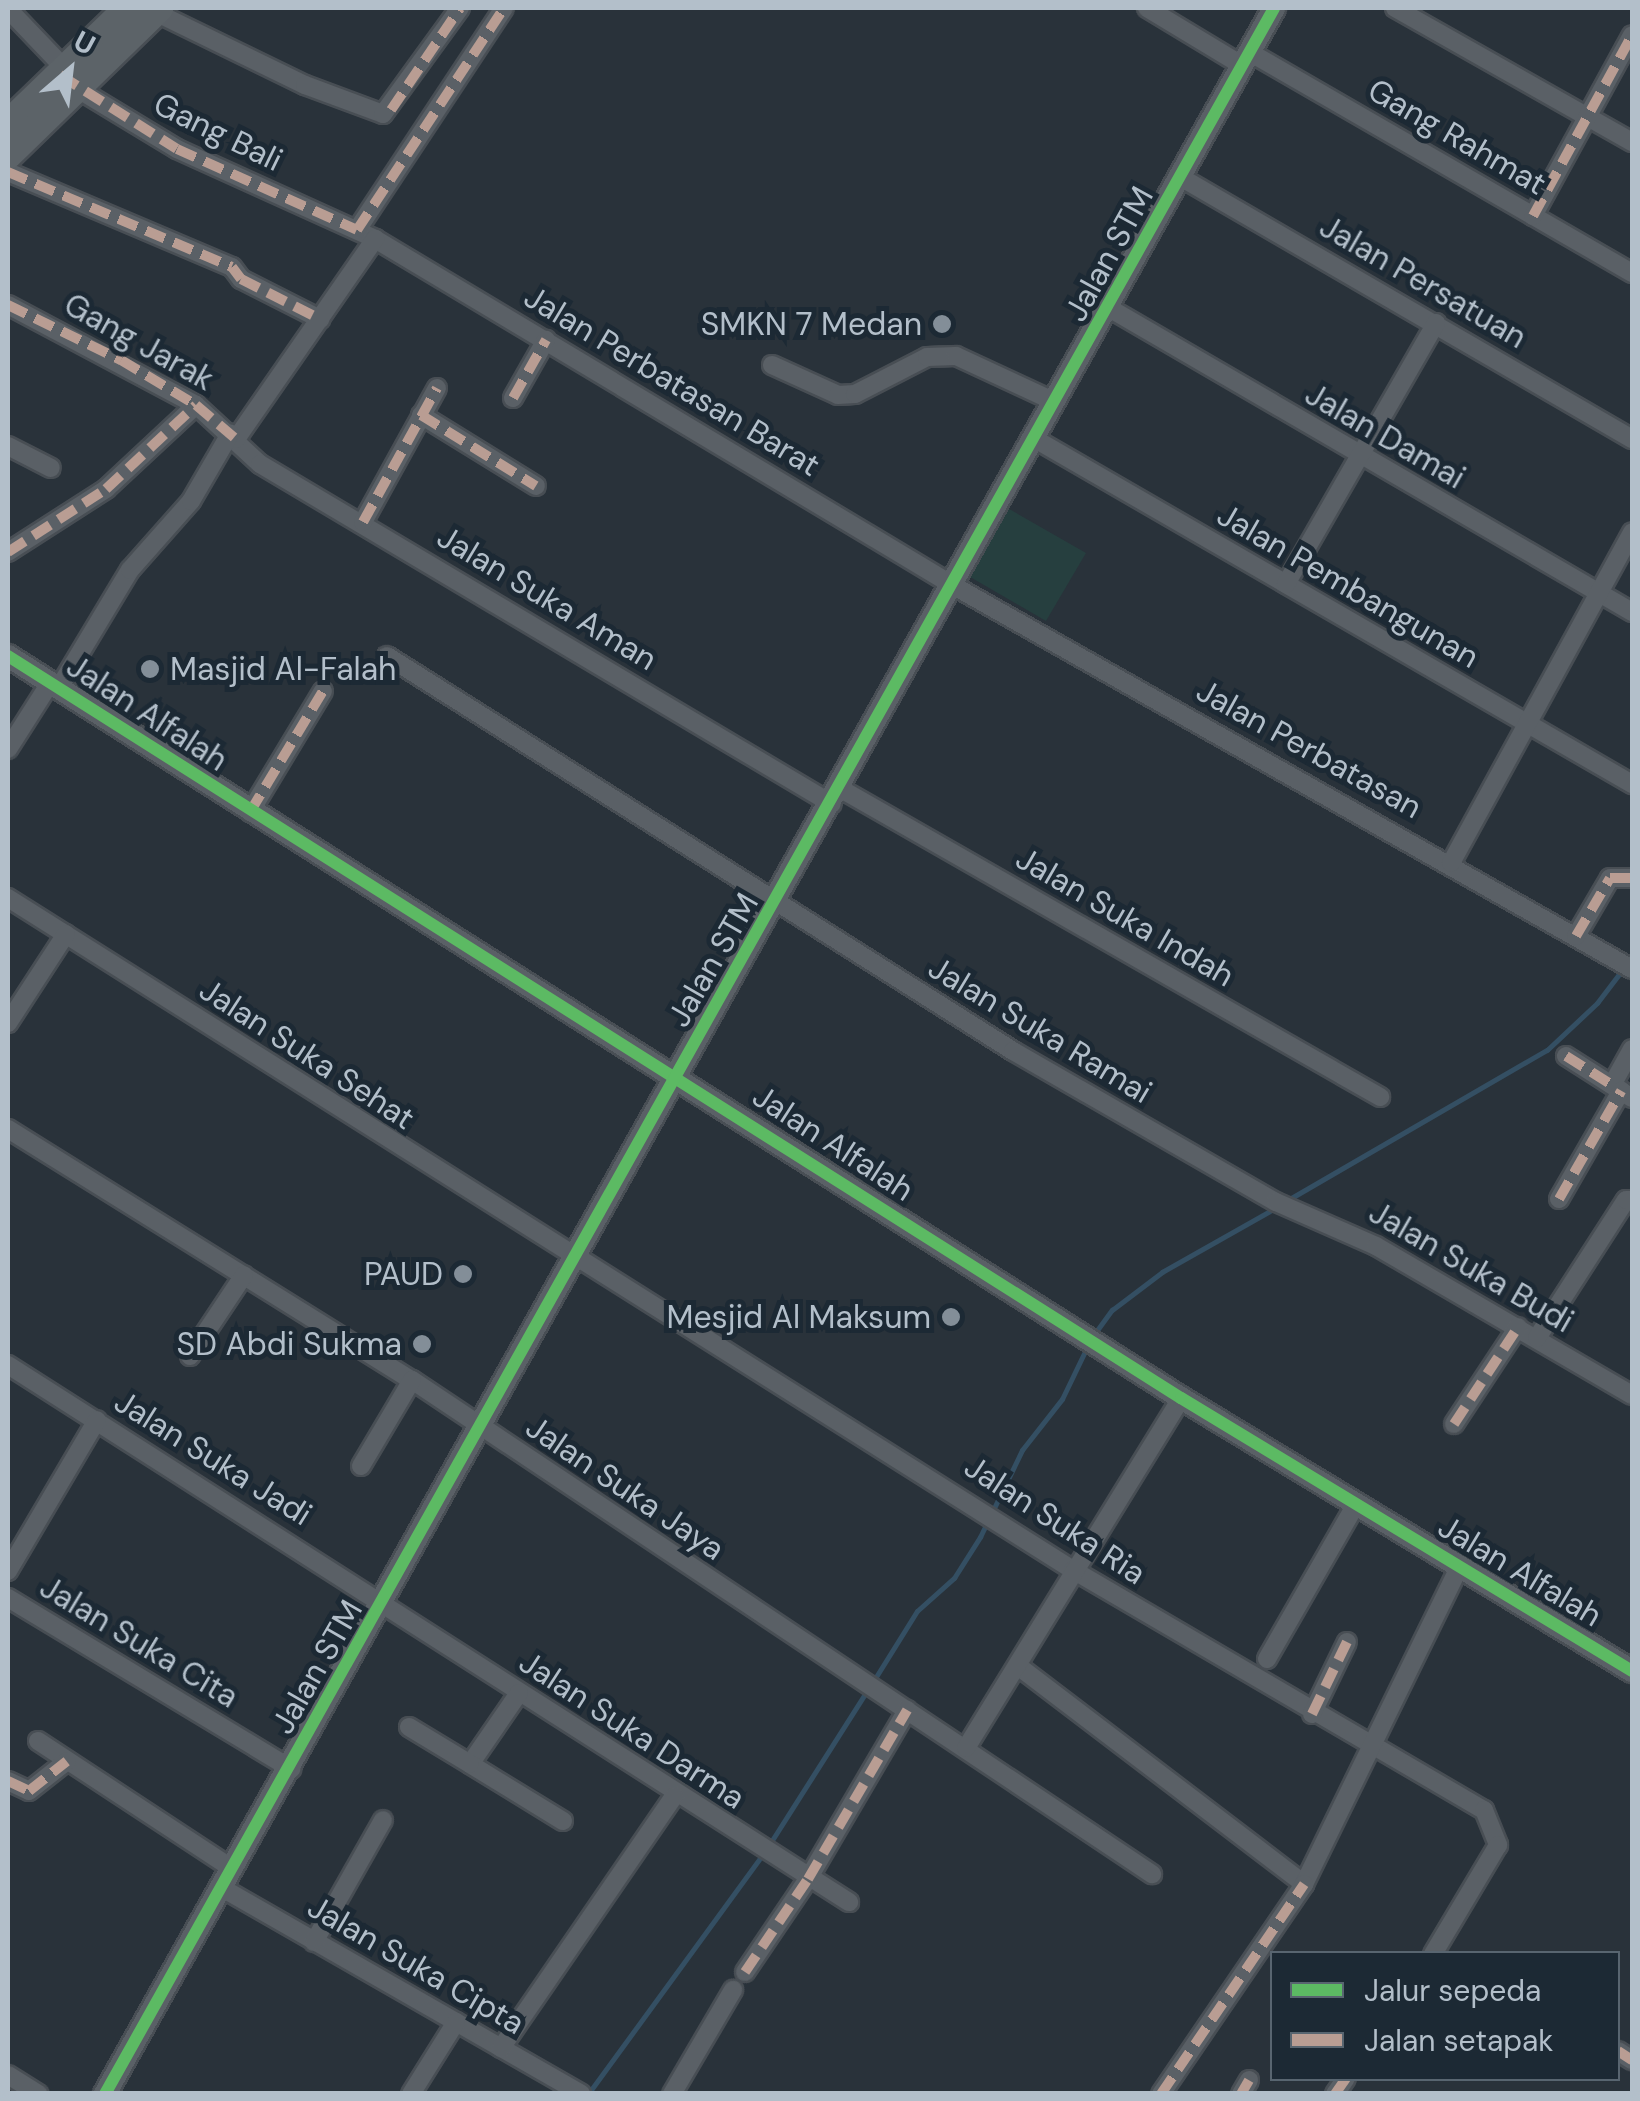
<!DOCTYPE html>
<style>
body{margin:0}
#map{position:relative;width:1640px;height:2101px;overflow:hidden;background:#29323a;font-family:"DM Sans",sans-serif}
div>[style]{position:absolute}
.green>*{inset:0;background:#263f3f}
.stream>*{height:5px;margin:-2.5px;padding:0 2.5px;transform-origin:2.5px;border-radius:2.5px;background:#344f63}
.roads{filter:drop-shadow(2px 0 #484e54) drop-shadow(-2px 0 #484e54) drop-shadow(0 2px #484e54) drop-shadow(0 -2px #484e54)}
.minor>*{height:18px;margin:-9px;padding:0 9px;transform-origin:9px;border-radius:9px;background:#5a6066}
.tertiary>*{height:22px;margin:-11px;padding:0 11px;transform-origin:11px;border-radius:11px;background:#5a6066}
.primary>*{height:28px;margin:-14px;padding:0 14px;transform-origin:14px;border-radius:14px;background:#5c6368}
.quiet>*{height:10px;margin-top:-5px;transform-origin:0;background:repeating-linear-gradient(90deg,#b99d93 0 20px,transparent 0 30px)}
.cycleway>*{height:12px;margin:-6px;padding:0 6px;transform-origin:6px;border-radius:6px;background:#5cba63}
.dots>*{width:28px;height:28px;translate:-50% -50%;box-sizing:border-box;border:5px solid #1c2934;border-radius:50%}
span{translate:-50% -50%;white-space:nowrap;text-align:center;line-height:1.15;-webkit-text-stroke:10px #1c2934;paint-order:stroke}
.street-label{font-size:32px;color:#b3bfca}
.poi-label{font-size:32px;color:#b3bfca}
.right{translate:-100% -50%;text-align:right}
.left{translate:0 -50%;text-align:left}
.frame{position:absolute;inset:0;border:10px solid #b3bfca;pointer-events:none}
.legend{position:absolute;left:1270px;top:1951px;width:350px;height:130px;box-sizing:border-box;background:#1c2934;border:2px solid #586570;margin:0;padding:12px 18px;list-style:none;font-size:30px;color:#b3bfca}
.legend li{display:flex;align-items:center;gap:20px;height:50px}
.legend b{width:50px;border:2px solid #586570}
.north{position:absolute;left:20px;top:20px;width:100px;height:100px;-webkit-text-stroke:8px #1c2934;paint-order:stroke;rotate:28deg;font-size:28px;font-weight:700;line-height:40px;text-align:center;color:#b3bfca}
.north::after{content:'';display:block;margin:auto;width:35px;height:45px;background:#b3bfca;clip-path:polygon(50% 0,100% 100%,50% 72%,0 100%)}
</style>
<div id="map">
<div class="green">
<div style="clip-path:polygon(1004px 506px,1086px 553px,1046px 621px,965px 574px)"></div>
</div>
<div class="stream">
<div style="left:1286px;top:1201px;width:302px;rotate:-30.1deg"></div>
<div style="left:1547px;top:1050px;width:69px;rotate:-43.2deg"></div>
<div style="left:1597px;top:1003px;width:58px;rotate:-52.7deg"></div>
<div style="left:1095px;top:1333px;width:29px;rotate:-54deg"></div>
<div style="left:1112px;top:1310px;width:63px;rotate:-37.2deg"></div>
<div style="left:1162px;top:1272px;width:132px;rotate:-29.5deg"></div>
<div style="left:874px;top:1680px;width:81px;rotate:-58.1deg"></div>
<div style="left:917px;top:1611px;width:50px;rotate:-41.7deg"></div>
<div style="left:954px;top:1578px;width:49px;rotate:-57.6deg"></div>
<div style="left:980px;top:1537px;width:97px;rotate:-64.2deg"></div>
<div style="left:1022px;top:1450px;width:65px;rotate:-51.9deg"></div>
<div style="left:1062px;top:1399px;width:58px;rotate:-64.3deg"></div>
<div style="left:769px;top:1845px;width:185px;rotate:-57.6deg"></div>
<div style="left:588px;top:2094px;width:297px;rotate:-53.9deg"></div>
</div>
<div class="roads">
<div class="minor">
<div style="left:1147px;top:8px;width:112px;rotate:31.1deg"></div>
<div style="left:1395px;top:8px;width:272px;rotate:29.5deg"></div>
<div style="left:8px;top:9px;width:84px;rotate:46.4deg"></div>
<div style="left:155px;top:12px;width:167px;rotate:26deg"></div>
<div style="left:305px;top:85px;width:83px;rotate:20.4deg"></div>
<div style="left:383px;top:114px;width:131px;rotate:-54deg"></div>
<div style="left:1251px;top:53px;width:440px;rotate:30deg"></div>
<div style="left:68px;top:83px;width:127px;rotate:31.2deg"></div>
<div style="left:177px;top:149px;width:217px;rotate:24.4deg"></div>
<div style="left:375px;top:239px;width:675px;rotate:30.93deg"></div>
<div style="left:954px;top:586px;width:779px;rotate:29.46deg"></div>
<div style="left:8px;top:172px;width:243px;rotate:23deg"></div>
<div style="left:232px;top:267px;width:15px;rotate:53deg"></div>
<div style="left:241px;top:279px;width:89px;rotate:26.9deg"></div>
<div style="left:1182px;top:178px;width:520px;rotate:30.11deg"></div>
<div style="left:1533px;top:216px;width:206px;rotate:-61.3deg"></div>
<div style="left:357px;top:230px;width:266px;rotate:-56.5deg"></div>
<div style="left:8px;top:305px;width:213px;rotate:28deg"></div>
<div style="left:196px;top:405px;width:87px;rotate:42.7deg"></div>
<div style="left:260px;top:464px;width:665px;rotate:30.73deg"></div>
<div style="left:1109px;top:308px;width:605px;rotate:30.17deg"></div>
<div style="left:772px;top:365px;width:72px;rotate:24.4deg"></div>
<div style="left:838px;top:395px;width:17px;rotate:-3deg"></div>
<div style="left:855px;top:394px;width:81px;rotate:-27.2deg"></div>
<div style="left:927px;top:357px;width:29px;rotate:-2deg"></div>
<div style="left:956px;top:356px;width:109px;rotate:24.9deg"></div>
<div style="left:513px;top:398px;width:67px;rotate:-60.4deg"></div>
<div style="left:421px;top:415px;width:135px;rotate:31.7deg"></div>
<div style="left:236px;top:439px;width:244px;rotate:-55.2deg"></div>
<div style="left:1035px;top:439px;width:690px;rotate:30.02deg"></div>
<div style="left:8px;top:446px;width:48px;rotate:27.1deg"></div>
<div style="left:363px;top:522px;width:153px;rotate:-61.1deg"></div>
<div style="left:8px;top:552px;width:117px;rotate:-32.7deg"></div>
<div style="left:106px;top:489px;width:123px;rotate:-43deg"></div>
<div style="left:1286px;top:584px;width:301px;rotate:-60.1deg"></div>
<div style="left:387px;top:656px;width:740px;rotate:32.25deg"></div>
<div style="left:1013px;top:1051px;width:303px;rotate:29.9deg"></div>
<div style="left:1276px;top:1202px;width:109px;rotate:23.7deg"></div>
<div style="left:1376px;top:1246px;width:296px;rotate:30.2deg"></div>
<div style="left:59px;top:688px;width:138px;rotate:-59deg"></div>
<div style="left:130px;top:570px;width:92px;rotate:-48.5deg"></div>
<div style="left:191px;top:501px;width:78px;rotate:-59.8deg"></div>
<div style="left:8px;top:749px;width:78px;rotate:-57.5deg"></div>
<div style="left:841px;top:789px;width:621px;rotate:29.74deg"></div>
<div style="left:250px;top:812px;width:141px;rotate:-58.9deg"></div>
<div style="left:1451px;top:863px;width:377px;rotate:-61.3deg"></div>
<div style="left:8px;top:898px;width:1259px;rotate:32.25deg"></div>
<div style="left:1073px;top:1570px;width:476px;rotate:30.3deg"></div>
<div style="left:1484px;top:1810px;width:38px;rotate:68deg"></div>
<div style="left:1498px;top:1845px;width:127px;rotate:120.8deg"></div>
<div style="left:1576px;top:936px;width:67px;rotate:-59.6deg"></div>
<div style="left:1610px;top:878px;width:22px"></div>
<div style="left:8px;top:1023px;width:106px;rotate:-56.9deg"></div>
<div style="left:1566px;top:1056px;width:78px;rotate:32.5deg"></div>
<div style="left:1612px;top:1085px;width:41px;rotate:-60.9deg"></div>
<div style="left:8px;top:1129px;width:476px;rotate:31.9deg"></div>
<div style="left:412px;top:1380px;width:890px;rotate:33.73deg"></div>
<div style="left:1559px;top:1199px;width:125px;rotate:-60.1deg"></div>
<div style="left:1537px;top:1338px;width:164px;rotate:-57.2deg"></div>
<div style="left:1626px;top:1200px;width:6px"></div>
<div style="left:190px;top:1356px;width:97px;rotate:-56.3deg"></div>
<div style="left:8px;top:1365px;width:998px;rotate:32.56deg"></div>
<div style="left:1454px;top:1424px;width:116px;rotate:-56.6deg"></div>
<div style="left:361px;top:1466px;width:100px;rotate:-59.3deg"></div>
<div style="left:8px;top:1571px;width:175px;rotate:-59.5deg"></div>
<div style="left:8px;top:1598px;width:331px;rotate:31.1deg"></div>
<div style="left:1267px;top:1659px;width:179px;rotate:-60.1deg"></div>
<div style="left:1018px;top:1666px;width:360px;rotate:37.3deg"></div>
<div style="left:1304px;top:1884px;width:353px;rotate:-63.9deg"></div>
<div style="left:519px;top:1693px;width:86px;rotate:124.6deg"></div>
<div style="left:470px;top:1764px;width:109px;rotate:31.5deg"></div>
<div style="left:1312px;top:1714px;width:80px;rotate:-64.1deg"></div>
<div style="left:409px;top:1727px;width:71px;rotate:31.2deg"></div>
<div style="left:38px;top:1741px;width:233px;rotate:33.3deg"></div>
<div style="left:966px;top:1748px;width:411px;rotate:-58.4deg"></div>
<div style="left:8px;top:1781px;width:23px;rotate:25deg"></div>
<div style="left:29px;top:1791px;width:48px;rotate:-38.3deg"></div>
<div style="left:222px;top:1888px;width:414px;rotate:29.8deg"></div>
<div style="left:314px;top:1942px;width:140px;rotate:-60.5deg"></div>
<div style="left:745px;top:1972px;width:112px;rotate:-55.9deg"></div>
<div style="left:808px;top:1879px;width:196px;rotate:-59.6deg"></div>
<div style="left:501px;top:2048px;width:306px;rotate:-55.5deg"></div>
<div style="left:1618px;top:2051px;width:17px;rotate:33deg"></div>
<div style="left:8px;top:2075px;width:36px;rotate:32deg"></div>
<div style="left:411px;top:2094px;width:85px;rotate:-58deg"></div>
<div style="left:672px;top:2094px;width:121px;rotate:-59.6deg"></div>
<div style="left:1161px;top:2094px;width:254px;rotate:-55.7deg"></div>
<div style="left:1241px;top:2094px;width:16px;rotate:-60deg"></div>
<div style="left:1335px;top:2094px;width:19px;rotate:-55deg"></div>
</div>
<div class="tertiary">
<div style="left:8px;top:656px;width:1388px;rotate:32.32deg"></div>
<div style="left:1181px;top:1398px;width:527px;rotate:31.19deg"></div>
<div style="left:105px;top:2094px;width:2391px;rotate:-60.73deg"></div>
</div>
<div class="primary">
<div style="left:8px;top:124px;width:167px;rotate:-44deg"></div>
<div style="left:8px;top:155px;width:211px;rotate:-44.2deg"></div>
</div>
</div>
<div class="quiet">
<div style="left:60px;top:75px;width:138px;rotate:32.3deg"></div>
<div style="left:177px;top:149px;width:197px;rotate:24.2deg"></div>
<div style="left:357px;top:230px;width:266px;rotate:-56.5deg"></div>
<div style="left:391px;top:110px;width:123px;rotate:-55.9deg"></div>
<div style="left:8px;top:172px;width:243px;rotate:23deg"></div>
<div style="left:232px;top:267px;width:15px;rotate:53deg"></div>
<div style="left:241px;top:279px;width:89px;rotate:26.9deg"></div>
<div style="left:1533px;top:216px;width:206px;rotate:-61.3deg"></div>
<div style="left:8px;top:305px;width:126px;rotate:26deg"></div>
<div style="left:121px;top:360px;width:87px;rotate:31deg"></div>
<div style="left:196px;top:405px;width:52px;rotate:40.4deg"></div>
<div style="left:513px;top:398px;width:67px;rotate:-60.4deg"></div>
<div style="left:421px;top:415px;width:135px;rotate:31.7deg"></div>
<div style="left:363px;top:522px;width:153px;rotate:-61.1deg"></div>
<div style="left:8px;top:552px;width:117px;rotate:-32.7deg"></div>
<div style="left:106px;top:489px;width:123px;rotate:-43deg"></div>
<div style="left:250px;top:812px;width:141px;rotate:-58.9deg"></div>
<div style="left:1576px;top:936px;width:67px;rotate:-59.6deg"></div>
<div style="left:1610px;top:878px;width:22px"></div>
<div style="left:1566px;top:1056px;width:54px;rotate:32.2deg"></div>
<div style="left:1559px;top:1199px;width:125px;rotate:-60.1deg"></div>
<div style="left:1454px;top:1424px;width:116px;rotate:-56.6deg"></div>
<div style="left:1312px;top:1714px;width:80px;rotate:-64.1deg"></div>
<div style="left:8px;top:1781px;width:23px;rotate:25deg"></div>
<div style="left:29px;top:1791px;width:48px;rotate:-38.3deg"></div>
<div style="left:745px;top:1972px;width:112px;rotate:-55.9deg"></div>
<div style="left:808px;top:1879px;width:196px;rotate:-59.6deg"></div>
<div style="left:1618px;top:2051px;width:17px;rotate:33deg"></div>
<div style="left:1161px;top:2094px;width:254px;rotate:-55.7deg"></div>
<div style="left:1241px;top:2094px;width:16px;rotate:-60deg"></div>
<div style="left:1335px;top:2094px;width:19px;rotate:-55deg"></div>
</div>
<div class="cycleway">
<div style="left:8px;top:656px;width:1388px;rotate:32.32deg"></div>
<div style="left:1181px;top:1398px;width:527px;rotate:31.19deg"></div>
<div style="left:105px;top:2094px;width:2391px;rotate:-60.73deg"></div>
</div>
<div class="dots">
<div style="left:942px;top:324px;background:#838e98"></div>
<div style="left:150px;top:669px;background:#838e98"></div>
<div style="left:463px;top:1274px;background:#838e98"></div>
<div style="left:951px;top:1317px;background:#838e98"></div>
<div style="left:422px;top:1344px;background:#838e98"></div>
</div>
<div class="street-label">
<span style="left:218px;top:132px;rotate:26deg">Gang Bali</span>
<span style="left:1457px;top:137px;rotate:30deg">Gang Rahmat</span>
<span style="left:1109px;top:254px;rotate:-61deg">Jalan STM</span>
<span style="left:1423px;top:282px;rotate:30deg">Jalan Persatuan</span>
<span style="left:139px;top:342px;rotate:29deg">Gang Jarak</span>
<span style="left:672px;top:381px;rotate:31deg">Jalan Perbatasan Barat</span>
<span style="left:1385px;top:436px;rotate:30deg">Jalan Damai</span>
<span style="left:1348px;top:586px;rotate:30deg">Jalan Pembangunan</span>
<span style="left:547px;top:598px;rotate:31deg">Jalan Suka Aman</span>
<span style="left:147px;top:713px;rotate:33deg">Jalan Alfalah</span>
<span style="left:1309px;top:749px;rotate:29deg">Jalan Perbatasan</span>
<span style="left:1125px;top:917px;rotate:30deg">Jalan Suka Indah</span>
<span style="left:713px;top:960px;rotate:-60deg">Jalan STM</span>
<span style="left:1040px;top:1030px;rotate:31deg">Jalan Suka Ramai</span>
<span style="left:307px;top:1054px;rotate:33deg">Jalan Suka Sehat</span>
<span style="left:833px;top:1143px;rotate:33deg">Jalan Alfalah</span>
<span style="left:1471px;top:1267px;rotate:30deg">Jalan Suka Budi</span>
<span style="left:213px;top:1458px;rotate:32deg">Jalan Suka Jadi</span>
<span style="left:625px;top:1488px;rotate:34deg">Jalan Suka Jaya</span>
<span style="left:1055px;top:1520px;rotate:33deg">Jalan Suka Ria</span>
<span style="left:1520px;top:1571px;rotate:31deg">Jalan Alfalah</span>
<span style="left:139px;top:1642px;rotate:31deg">Jalan Suka Cita</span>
<span style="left:317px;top:1667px;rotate:-60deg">Jalan STM</span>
<span style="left:632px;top:1730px;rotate:33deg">Jalan Suka Darma</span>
<span style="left:416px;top:1965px;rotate:30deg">Jalan Suka Cipta</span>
</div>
<div class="poi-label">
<span class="right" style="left:922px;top:324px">SMKN 7 Medan</span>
<span class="left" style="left:170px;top:669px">Masjid Al-Falah</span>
<span class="right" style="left:443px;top:1274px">PAUD</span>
<span class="right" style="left:931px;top:1317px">Mesjid Al Maksum</span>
<span class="right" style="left:402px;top:1344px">SD Abdi Sukma</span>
</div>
<div class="frame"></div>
<ul class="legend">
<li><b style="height:12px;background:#5cba63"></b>Jalur sepeda</li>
<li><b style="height:12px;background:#b99d93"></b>Jalan setapak</li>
</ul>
<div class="north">U</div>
</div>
